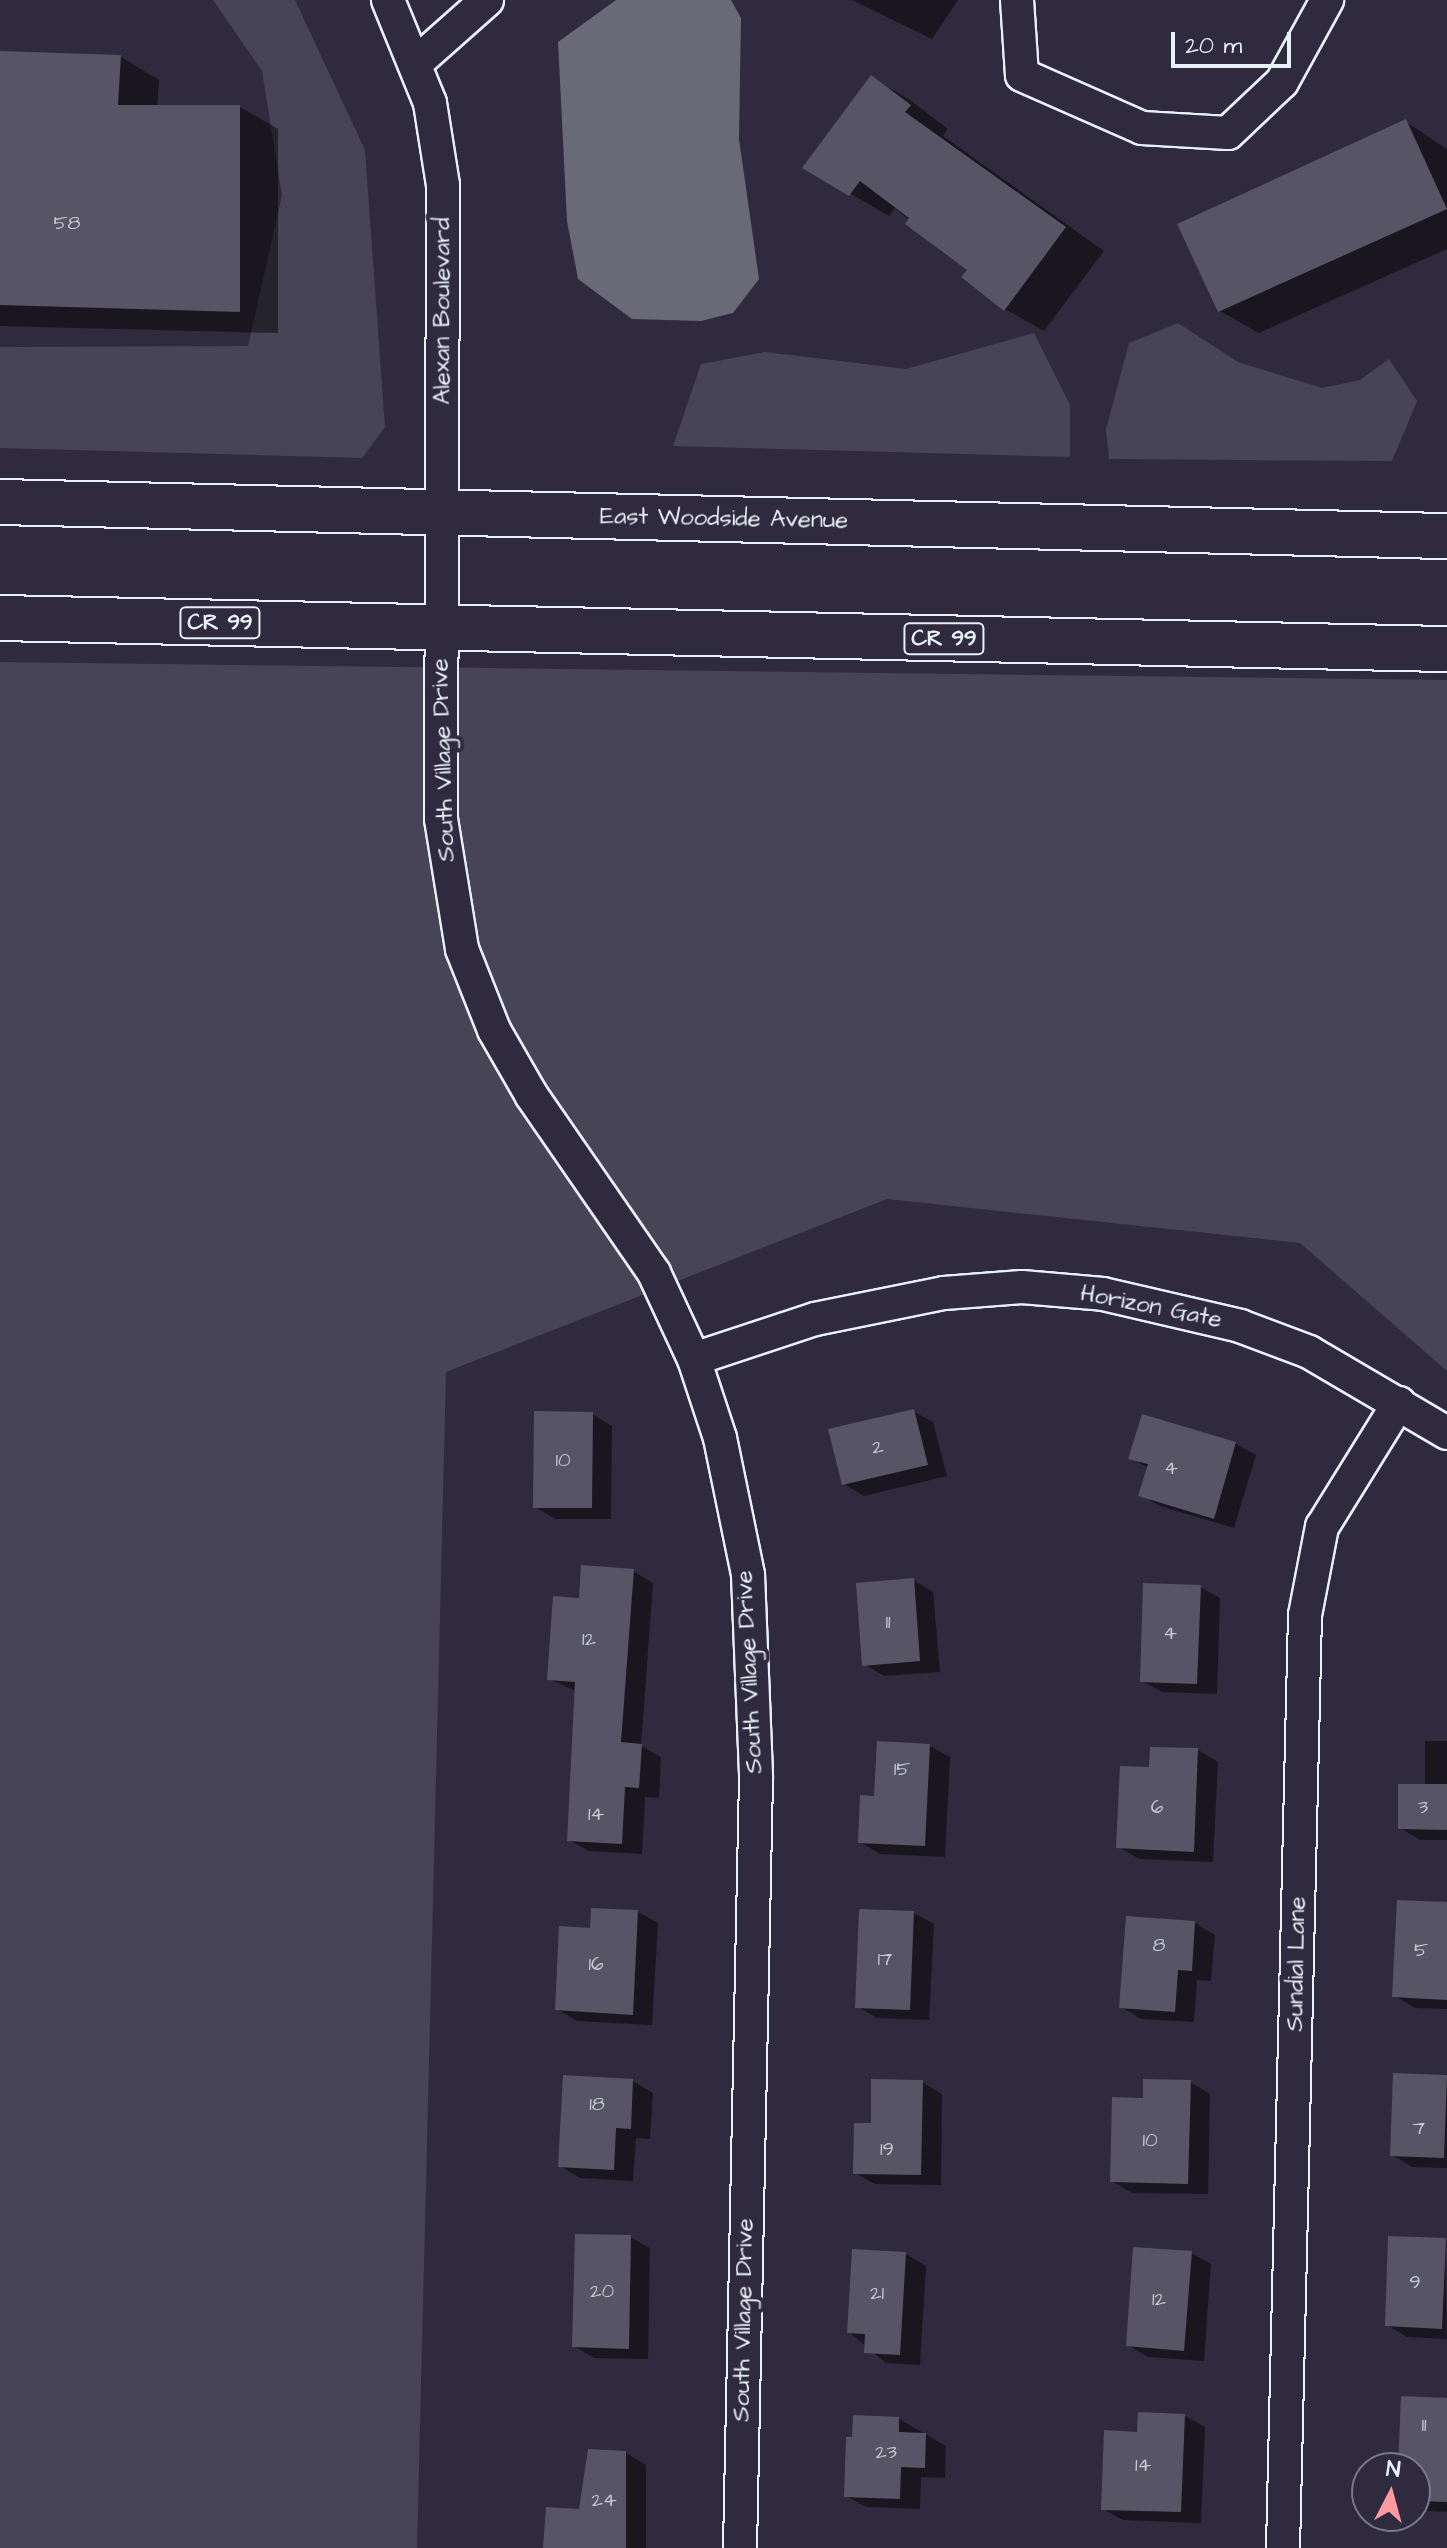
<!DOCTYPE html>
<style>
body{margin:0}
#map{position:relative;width:1447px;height:2548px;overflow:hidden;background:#2f2a3d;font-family:"Architects Daughter",sans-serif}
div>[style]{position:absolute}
.green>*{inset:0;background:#464455}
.water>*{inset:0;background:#696978}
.shadow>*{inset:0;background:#0007}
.building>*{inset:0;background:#575565}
.roads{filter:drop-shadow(2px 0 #e8f1f8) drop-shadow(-2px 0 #e8f1f8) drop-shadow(0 2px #e8f1f8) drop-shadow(0 -2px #e8f1f8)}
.minor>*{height:32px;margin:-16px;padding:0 16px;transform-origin:16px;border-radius:16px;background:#2f2a3d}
.primary>*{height:44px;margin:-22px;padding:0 22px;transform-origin:22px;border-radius:22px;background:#2f2a3d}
span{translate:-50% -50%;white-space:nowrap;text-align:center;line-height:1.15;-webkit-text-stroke:8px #2f2a3d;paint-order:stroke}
.number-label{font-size:20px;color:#c4cad3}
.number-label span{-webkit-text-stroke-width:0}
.shield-label span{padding:2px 6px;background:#2f2a3d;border:2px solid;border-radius:6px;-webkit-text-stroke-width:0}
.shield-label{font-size:22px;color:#e8f1f8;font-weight:700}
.street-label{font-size:24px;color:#e8f1f8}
.north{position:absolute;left:1351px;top:2452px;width:80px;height:80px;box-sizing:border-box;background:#2f2a3d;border:2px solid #797a88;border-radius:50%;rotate:6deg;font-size:22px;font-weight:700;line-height:32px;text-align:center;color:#e8f1f8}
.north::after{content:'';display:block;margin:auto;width:28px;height:36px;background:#ff9aa2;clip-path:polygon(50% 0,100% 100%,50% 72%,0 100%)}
.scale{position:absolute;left:1171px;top:32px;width:120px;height:36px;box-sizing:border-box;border:4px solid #e8f1f8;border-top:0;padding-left:10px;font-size:24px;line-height:28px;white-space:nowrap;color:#e8f1f8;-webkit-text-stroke:6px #2f2a3d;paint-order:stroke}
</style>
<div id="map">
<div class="green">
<div style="clip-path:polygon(213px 0,295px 0,365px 150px,385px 427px,362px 458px,0 448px,0 347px,248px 346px,282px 195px,262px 71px)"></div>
<div style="clip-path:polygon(1178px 323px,1238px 362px,1322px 388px,1360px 380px,1389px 359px,1417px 401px,1392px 461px,1109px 459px,1106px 429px,1129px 343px)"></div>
<div style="clip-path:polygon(1034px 333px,1070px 405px,1070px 457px,673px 446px,701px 364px,765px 352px,906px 369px)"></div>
<div style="clip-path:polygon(0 662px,1447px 680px,1447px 1371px,1300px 1243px,887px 1199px,446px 1372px,417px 2548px,0 2548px)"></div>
</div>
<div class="water">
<div style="clip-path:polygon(616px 0,731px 0,741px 18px,739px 139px,759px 279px,733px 313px,701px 321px,632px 319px,578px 279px,567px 221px,558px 42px)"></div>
</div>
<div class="shadow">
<div style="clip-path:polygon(852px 0,958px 0,932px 39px)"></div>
<div style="clip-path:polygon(0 53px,121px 57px,159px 80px,157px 107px,240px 107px,278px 129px,278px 333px,0 326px)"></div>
<div style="clip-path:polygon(872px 78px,910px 100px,948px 129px,943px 136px,1104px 251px,1044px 331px,1005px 309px,969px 269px,895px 208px,889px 216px,805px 167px)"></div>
<div style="clip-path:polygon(1406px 122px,1447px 149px,1447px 249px,1259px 333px,1220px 311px)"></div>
<div style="clip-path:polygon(913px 1411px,933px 1422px,947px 1476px,864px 1496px,844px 1484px)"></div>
<div style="clip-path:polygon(592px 1414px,612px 1426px,611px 1519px,555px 1519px,535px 1507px)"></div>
<div style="clip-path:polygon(1143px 1416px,1236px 1444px,1256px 1455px,1234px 1528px,1160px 1506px,1141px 1495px,1148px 1468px,1131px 1458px)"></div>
<div style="clip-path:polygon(633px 1571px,653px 1583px,641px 1746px,661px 1757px,659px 1798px,645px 1797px,642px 1854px,589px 1851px,569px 1840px,576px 1691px,549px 1679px,581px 1600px)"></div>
<div style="clip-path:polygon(913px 1580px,933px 1592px,940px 1672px,884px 1676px,864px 1664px)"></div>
<div style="clip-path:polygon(1200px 1587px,1220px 1598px,1217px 1694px,1162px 1692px,1142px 1681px)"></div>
<div style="clip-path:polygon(1425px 1741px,1447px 1741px,1447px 1840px,1420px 1840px,1400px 1828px,1425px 1786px)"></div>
<div style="clip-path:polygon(930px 1746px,950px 1757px,945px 1857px,880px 1854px,860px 1842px)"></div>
<div style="clip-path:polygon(1198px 1750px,1218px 1762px,1213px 1862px,1139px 1859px,1119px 1847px)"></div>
<div style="clip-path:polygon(1447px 1904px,1447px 2009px,1415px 2008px,1395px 1996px)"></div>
<div style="clip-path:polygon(638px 1912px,658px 1923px,652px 2025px,577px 2021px,557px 2009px,592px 1930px)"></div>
<div style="clip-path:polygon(914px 1913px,934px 1924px,929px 2020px,877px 2018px,857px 2006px)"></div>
<div style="clip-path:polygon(1195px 1923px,1215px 1935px,1211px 1981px,1197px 1980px,1194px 2022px,1141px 2019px,1121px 2007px)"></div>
<div style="clip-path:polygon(1447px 2077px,1447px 2168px,1412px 2167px,1392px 2155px)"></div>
<div style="clip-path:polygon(633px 2081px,653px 2093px,650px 2139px,636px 2138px,633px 2181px,580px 2178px,560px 2166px)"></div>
<div style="clip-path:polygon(922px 2082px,942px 2094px,941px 2185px,875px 2184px,855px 2173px,873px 2125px)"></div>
<div style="clip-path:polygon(1190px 2082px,1210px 2094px,1208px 2194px,1132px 2193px,1112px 2181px,1145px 2100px)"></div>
<div style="clip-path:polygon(630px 2237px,650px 2248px,648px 2359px,594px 2358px,574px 2346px)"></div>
<div style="clip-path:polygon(1445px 2240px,1447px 2339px,1407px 2337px,1387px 2325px)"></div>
<div style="clip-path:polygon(1191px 2253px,1211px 2264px,1204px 2361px,1148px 2357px,1128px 2345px)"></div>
<div style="clip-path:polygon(906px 2254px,926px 2266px,920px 2365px,886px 2363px,849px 2332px)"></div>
<div style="clip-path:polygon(1447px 2400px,1447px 2512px,1415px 2510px,1415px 2468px,1385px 2468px,1385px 2454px,1401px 2454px)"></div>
<div style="clip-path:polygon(1185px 2416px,1205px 2427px,1201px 2523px,1123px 2520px,1103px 2509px,1139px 2434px)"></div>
<div style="clip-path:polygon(899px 2419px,946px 2446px,945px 2478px,921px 2477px,920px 2509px,866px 2507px,846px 2496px)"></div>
<div style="clip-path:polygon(626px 2453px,646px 2465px,646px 2548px,545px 2548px)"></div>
</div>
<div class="building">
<div style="clip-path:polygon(0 51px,121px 55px,118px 105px,240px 105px,240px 312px,0 305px)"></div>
<div style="clip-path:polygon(871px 75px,911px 105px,905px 112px,1066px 227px,1004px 311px,961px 277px,967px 270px,905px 224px,909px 218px,860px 181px,849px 196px,802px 168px)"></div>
<div style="clip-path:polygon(1406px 119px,1447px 209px,1218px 312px,1177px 224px)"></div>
<div style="clip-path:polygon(914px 1409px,928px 1465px,842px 1485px,828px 1429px)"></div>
<div style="clip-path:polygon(534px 1411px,593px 1412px,592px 1508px,533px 1508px)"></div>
<div style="clip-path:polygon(1142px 1414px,1236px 1442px,1214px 1519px,1138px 1496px,1148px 1464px,1128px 1459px)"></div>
<div style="clip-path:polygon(581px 1565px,634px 1569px,621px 1742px,642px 1744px,639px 1788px,625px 1787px,622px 1844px,567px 1841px,575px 1682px,547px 1680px,553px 1596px,579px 1598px)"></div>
<div style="clip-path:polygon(914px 1578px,920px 1661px,862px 1666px,856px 1583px)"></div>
<div style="clip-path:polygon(1143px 1583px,1201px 1585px,1197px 1684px,1140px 1682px)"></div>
<div style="clip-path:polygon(877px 1741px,930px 1744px,925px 1846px,858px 1843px,860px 1795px,874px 1796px)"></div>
<div style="clip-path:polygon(1150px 1747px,1198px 1748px,1194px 1852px,1116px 1848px,1120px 1766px,1149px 1767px)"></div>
<div style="clip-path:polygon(1398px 1784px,1447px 1784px,1447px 1830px,1398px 1829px)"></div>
<div style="clip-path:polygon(1397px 1900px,1447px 1902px,1447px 2000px,1392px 1997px)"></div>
<div style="clip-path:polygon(591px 1908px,638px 1910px,633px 2015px,555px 2010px,559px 1926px,590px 1928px)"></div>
<div style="clip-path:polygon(859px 1909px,914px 1911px,910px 2010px,855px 2008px)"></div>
<div style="clip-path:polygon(1126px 1916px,1195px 1921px,1192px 1971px,1178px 1970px,1175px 2012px,1119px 2008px)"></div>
<div style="clip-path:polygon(1393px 2073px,1447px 2075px,1444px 2158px,1390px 2156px)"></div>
<div style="clip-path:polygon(563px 2075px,633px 2079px,631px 2129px,616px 2128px,614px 2170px,558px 2167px)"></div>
<div style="clip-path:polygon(871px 2079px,923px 2080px,921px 2175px,853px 2174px,854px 2123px,871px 2123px)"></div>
<div style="clip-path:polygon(1143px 2079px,1191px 2080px,1188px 2184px,1110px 2182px,1112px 2097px,1143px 2098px)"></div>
<div style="clip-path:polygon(575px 2234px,631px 2235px,629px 2349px,572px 2347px)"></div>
<div style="clip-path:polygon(1388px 2236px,1446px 2238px,1442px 2329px,1385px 2326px)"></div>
<div style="clip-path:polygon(1133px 2247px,1192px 2251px,1184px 2351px,1126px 2346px)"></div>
<div style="clip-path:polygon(852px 2249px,906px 2252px,900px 2355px,864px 2353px,865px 2334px,847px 2333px)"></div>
<div style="clip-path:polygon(1401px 2396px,1447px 2398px,1447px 2502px,1415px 2501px,1415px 2468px,1398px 2468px)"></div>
<div style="clip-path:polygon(1138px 2412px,1185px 2414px,1181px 2512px,1101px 2510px,1104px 2430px,1137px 2432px)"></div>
<div style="clip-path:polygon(853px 2415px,899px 2417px,899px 2432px,926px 2433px,925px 2468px,901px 2467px,900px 2499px,844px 2497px,846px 2437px,852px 2437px)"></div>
<div style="clip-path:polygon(588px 2449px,626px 2451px,626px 2548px,543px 2548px,546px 2507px,579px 2509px)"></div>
</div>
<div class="roads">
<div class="minor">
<div style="left:388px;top:0;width:111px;rotate:67.8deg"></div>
<div style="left:430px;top:103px;width:83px;rotate:81deg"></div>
<div style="left:443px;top:185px;width:634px;rotate:90.18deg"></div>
<div style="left:441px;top:819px;width:132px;rotate:80.8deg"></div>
<div style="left:462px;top:949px;width:87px;rotate:68.4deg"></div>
<div style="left:494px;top:1030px;width:76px;rotate:60.1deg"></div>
<div style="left:532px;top:1096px;width:215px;rotate:55.4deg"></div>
<div style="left:654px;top:1273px;width:95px;rotate:65.1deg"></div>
<div style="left:694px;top:1359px;width:83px;rotate:71.8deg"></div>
<div style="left:720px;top:1438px;width:140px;rotate:78.4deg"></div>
<div style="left:748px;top:1575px;width:203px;rotate:87.7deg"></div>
<div style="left:756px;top:1778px;width:770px;rotate:91.19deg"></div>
<div style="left:1017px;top:0;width:75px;rotate:86.2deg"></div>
<div style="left:1022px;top:75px;width:131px;rotate:23.8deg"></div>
<div style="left:1142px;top:128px;width:86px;rotate:3.3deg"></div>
<div style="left:1228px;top:133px;width:74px;rotate:-43.4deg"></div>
<div style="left:1282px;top:82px;width:94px;rotate:-61.2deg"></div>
<div style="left:416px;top:63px;width:95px;rotate:-41.6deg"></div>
<div style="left:694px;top:1359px;width:127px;rotate:-18.3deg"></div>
<div style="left:815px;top:1319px;width:132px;rotate:-11.4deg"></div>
<div style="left:944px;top:1293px;width:78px;rotate:-4.4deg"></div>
<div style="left:1022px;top:1287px;width:81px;rotate:4.9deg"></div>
<div style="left:1103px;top:1294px;width:141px;rotate:13.1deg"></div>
<div style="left:1240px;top:1326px;width:74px;rotate:20.6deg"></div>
<div style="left:1309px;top:1352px;width:160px;rotate:30.4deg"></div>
<div style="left:1283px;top:2548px;width:933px;rotate:-88.65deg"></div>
<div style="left:1305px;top:1615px;width:90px;rotate:-79.1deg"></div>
<div style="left:1322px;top:1527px;width:146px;rotate:-58.2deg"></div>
</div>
<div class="primary">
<div style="left:0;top:502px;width:1447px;rotate:1.35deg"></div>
<div style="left:0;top:618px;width:1447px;rotate:1.23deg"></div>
</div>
</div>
<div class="number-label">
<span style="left:67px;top:223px">58</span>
<span style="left:878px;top:1447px">2</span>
<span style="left:563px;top:1460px">10</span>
<span style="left:1171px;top:1468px">4</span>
<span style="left:888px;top:1622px">11</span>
<span style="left:1170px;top:1633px">4</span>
<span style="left:589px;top:1639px">12</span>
<span style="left:902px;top:1769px">15</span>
<span style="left:1157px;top:1807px">6</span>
<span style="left:1423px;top:1807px">3</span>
<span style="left:596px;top:1814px">14</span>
<span style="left:1159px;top:1945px">8</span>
<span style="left:1421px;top:1950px">5</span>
<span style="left:885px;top:1959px">17</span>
<span style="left:596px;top:1964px">16</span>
<span style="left:597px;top:2104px">18</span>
<span style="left:1419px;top:2128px">7</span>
<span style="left:1150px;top:2140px">10</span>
<span style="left:887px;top:2149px">19</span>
<span style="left:1415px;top:2282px">9</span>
<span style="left:602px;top:2291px">20</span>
<span style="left:877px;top:2293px">21</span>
<span style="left:1159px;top:2299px">12</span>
<span style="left:1424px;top:2425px">11</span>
<span style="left:886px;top:2452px">23</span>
<span style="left:1143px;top:2465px">14</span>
<span style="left:604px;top:2500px">24</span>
</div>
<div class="shield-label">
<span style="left:220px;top:623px">CR 99</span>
<span style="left:944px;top:639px">CR 99</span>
</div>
<div class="street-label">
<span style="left:443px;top:311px;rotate:-90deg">Alexan Boulevard</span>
<span style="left:724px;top:519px;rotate:1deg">East Woodside Avenue</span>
<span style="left:444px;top:760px;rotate:-92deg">South Village Drive</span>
<span style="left:1151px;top:1307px;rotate:11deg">Horizon Gate</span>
<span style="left:750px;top:1672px;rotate:-93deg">South Village Drive</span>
<span style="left:1297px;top:1964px;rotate:-89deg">Sundial Lane</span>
<span style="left:744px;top:2320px;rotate:-89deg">South Village Drive</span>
</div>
<div class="north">N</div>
<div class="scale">20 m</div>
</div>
